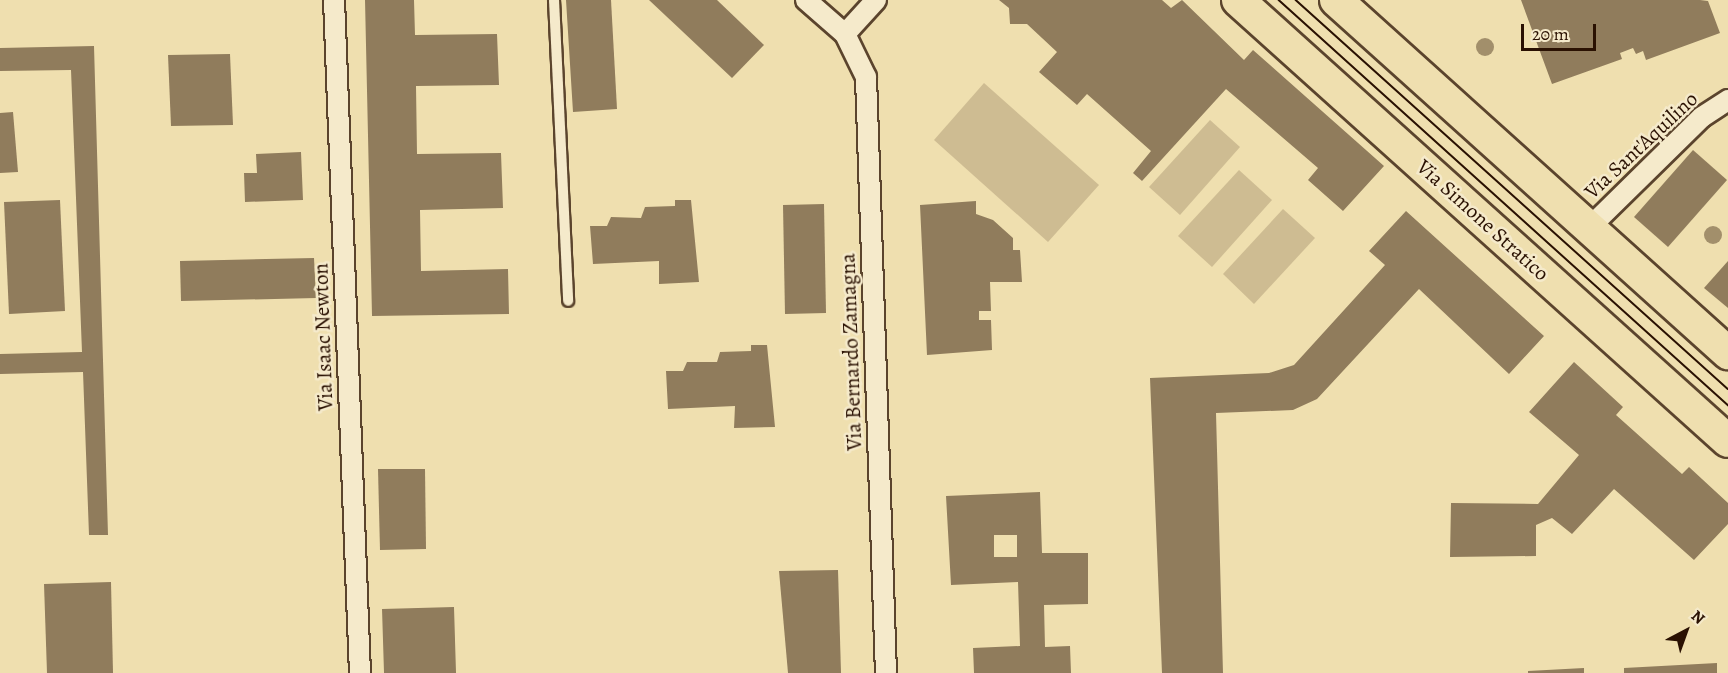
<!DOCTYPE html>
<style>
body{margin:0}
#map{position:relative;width:1728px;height:673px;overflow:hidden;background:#efdfaf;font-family:Alegreya,serif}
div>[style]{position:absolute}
.green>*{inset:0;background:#cebc92}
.building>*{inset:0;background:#907c5c}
.roads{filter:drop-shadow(2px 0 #5b442d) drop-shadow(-2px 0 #5b442d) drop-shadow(0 2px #5b442d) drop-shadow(0 -2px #5b442d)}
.service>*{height:10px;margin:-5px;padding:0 5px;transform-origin:5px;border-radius:5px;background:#f5eacb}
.minor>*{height:20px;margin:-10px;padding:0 10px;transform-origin:10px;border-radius:10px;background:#f5eacb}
.primary>*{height:32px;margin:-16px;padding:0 16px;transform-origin:16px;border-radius:16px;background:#efdfaf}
.tram>*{height:1.5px;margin:-0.75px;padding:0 0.75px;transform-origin:0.75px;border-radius:0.75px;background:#2a1102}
.trees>*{width:18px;height:18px;margin:-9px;border-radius:50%;background:#a28f6b}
span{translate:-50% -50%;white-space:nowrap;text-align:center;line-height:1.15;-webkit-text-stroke:5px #f5eacb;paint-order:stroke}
.street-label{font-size:21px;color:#2a1102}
.north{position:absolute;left:1656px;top:601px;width:60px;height:60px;-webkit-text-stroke:4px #f5eacb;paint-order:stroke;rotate:41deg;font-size:16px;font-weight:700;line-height:24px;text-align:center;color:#2a1102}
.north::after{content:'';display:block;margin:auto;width:21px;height:27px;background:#2a1102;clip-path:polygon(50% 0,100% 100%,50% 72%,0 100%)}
.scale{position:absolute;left:1521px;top:24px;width:75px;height:27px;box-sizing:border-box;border:3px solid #2a1102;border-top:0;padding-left:8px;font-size:18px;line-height:21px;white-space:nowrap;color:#2a1102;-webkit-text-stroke:4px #f5eacb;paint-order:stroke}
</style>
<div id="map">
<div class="green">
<div style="clip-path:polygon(984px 83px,1099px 185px,1048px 242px,934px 140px)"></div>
<div style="clip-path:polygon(1210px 120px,1240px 147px,1180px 215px,1149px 187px)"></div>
<div style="clip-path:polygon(1239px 170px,1272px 200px,1212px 267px,1178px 236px)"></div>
<div style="clip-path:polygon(1283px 209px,1315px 238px,1254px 304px,1223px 274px)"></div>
</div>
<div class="building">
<div style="clip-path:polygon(365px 0,414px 0,415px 35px,497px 34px,499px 85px,416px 86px,417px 154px,501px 153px,503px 208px,420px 210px,421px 271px,508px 269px,509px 314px,372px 316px)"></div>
<div style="clip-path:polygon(566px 0,611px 0,617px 109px,573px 112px)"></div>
<div style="clip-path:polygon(649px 0,717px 0,764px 45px,732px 78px)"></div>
<div style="clip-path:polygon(999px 0,1162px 0,1171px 8px,1182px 0,1244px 60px,1253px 50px,1384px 166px,1343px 211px,1308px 180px,1318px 168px,1226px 89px,1142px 181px,1133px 173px,1151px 151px,1087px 94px,1077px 105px,1039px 72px,1057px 52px,1027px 24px,1010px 24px,1009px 8px)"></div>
<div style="clip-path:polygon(1521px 0,1700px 0,1708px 1px,1720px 33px,1646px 60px,1643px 51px,1636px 54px,1633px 48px,1620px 53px,1622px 59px,1552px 84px)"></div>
<div style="clip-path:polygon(94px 46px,108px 535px,89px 535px,83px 372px,0 374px,0 354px,82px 352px,71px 70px,0 71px,0 48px)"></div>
<div style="clip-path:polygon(230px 54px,233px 125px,171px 126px,168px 55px)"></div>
<div style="clip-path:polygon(13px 112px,18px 172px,0 173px,0 113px)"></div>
<div style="clip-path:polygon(1693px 150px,1727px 180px,1668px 247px,1634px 217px)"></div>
<div style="clip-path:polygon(301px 152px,303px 200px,245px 202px,244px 173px,257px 173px,256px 154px)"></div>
<div style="clip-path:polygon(60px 200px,65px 311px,9px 314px,4px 202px)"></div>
<div style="clip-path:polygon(675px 200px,691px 200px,699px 282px,659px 284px,659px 261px,593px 264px,590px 226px,607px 226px,611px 217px,641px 218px,645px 207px,675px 206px)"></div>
<div style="clip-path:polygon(976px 201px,976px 214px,993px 220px,1013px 238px,1013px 250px,1020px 250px,1022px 282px,990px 282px,991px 311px,979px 311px,979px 320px,991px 320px,992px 350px,927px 355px,920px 205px)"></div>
<div style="clip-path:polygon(824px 204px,826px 313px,785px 314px,783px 205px)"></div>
<div style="clip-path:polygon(1406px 211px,1544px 336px,1509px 374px,1419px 289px,1317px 399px,1293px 410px,1216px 413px,1223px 673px,1162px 673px,1150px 378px,1269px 373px,1294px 365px,1385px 265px,1369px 251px)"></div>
<div style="clip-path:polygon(314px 258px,316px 298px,181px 301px,180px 261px)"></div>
<div style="clip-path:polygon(1728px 261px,1728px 308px,1704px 288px)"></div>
<div style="clip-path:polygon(751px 345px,767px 345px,775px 427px,734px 428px,735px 406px,668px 409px,666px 371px,683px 371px,687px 362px,717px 362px,720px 352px,751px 351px)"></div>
<div style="clip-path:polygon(1574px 362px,1623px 407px,1616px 415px,1682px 474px,1689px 467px,1728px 503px,1728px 524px,1694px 560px,1614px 489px,1572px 534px,1552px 518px,1536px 525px,1536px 556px,1450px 557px,1451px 503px,1538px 504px,1579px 455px,1529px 412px)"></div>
<div style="clip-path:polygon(378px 469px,425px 469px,426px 549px,380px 550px)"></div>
<div style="clip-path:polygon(evenodd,1040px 492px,1042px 553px,1088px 553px,1088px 604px,1044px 605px,1045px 647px,1070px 646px,1071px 673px,974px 673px,973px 648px,1020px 646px,1018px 582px,951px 585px,946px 496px,1040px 492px,994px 535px,1017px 535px,1017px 557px,994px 557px,994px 535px)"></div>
<div style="clip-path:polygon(838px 570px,841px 673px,788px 673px,779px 571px)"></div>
<div style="clip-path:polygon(111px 582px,113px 673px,47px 673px,44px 584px)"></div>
<div style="clip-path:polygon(454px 607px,456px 673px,384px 673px,382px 609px)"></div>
<div style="clip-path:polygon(1717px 663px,1717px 673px,1624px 673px,1624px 668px)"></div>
<div style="clip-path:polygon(1584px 668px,1584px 673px,1528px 673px,1528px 671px)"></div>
</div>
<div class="roads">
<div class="service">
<div style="left:554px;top:0;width:301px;rotate:87.3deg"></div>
</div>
<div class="minor">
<div style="left:334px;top:0;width:674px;rotate:87.79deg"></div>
<div style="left:806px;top:0;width:52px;rotate:41.1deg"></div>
<div style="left:845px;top:34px;width:48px;rotate:64deg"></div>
<div style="left:866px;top:77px;width:596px;rotate:88.08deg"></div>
<div style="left:845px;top:34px;width:46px;rotate:-47.6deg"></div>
<div style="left:1589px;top:228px;width:158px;rotate:-44.5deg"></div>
<div style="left:1702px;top:117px;width:31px;rotate:-33deg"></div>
</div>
<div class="primary">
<div style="left:1238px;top:0;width:659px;rotate:41.99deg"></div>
<div style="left:1336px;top:0;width:528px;rotate:42deg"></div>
</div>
</div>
<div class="tram">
<div style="left:1279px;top:0;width:605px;rotate:42.05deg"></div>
<div style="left:1296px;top:0;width:581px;rotate:42deg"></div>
</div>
<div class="trees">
<div style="left:1485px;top:47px"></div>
<div style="left:1713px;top:235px"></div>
</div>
<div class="street-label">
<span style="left:1641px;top:145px;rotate:-43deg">Via Sant'Aquilino</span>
<span style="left:1483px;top:220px;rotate:42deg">Via Simone Stratico</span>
<span style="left:323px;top:337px;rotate:-92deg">Via Isaac Newton</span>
<span style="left:851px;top:352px;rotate:-92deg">Via Bernardo Zamagna</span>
</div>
<div class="north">N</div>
<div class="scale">20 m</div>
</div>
